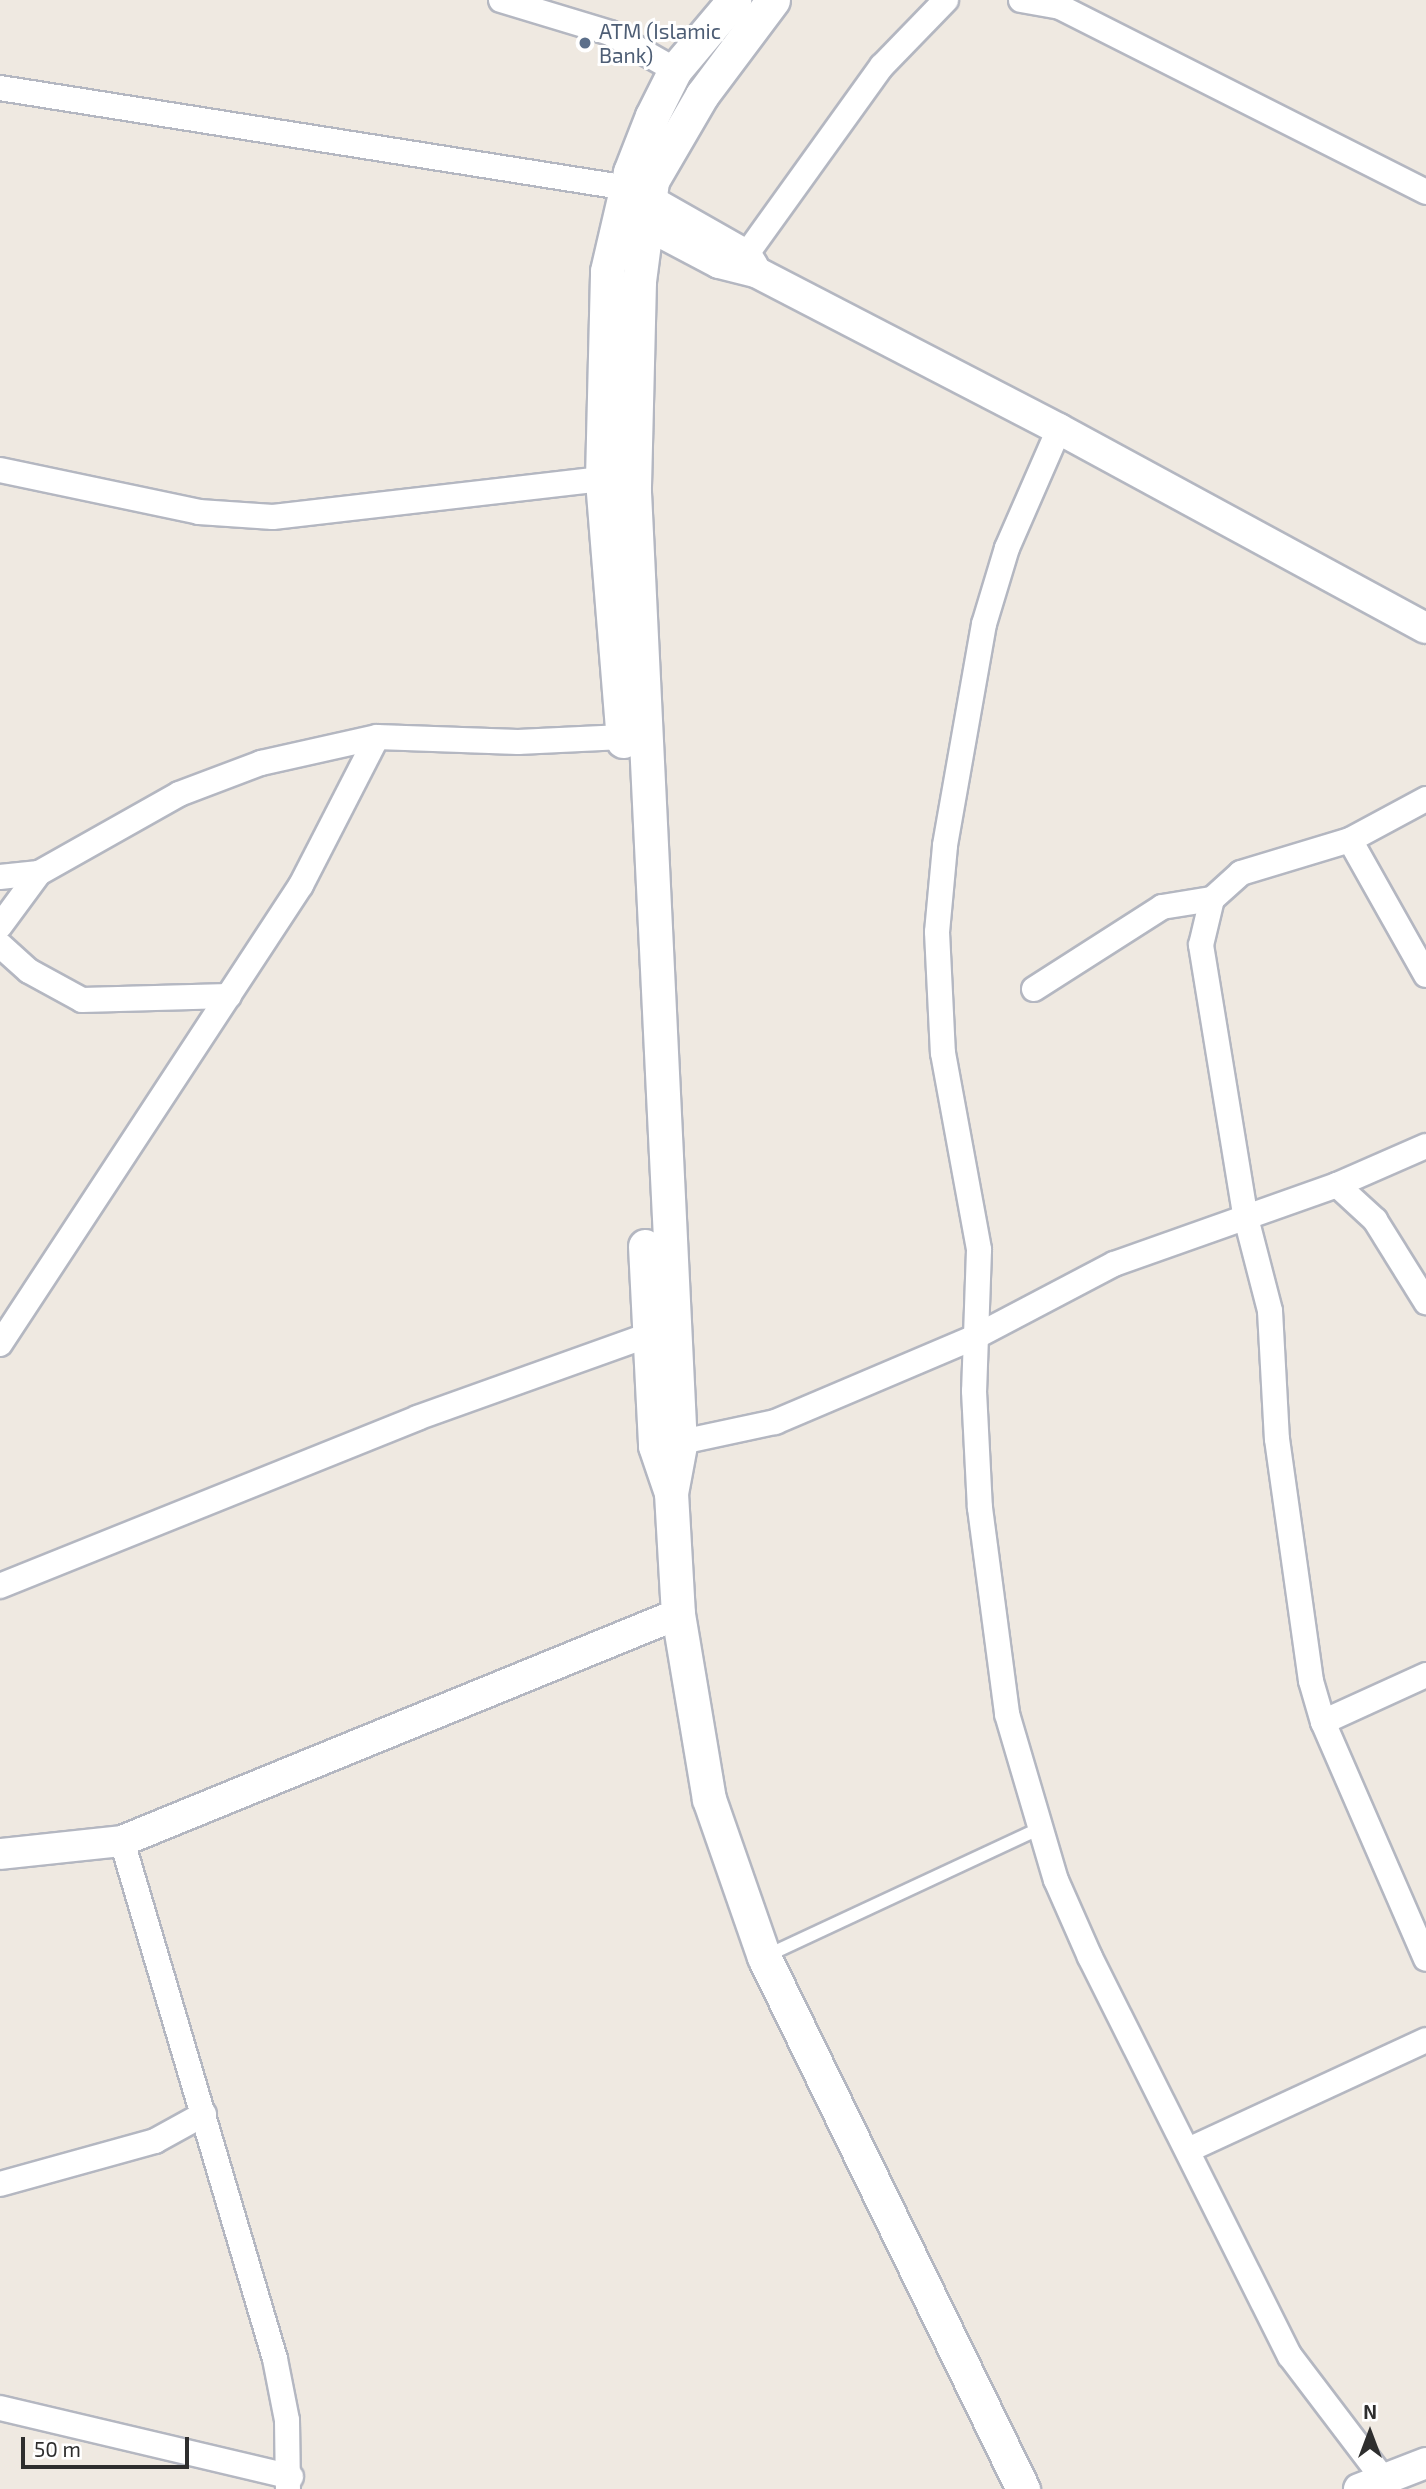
<!DOCTYPE html>
<style>
body{margin:0}
#map{position:relative;width:1426px;height:2489px;overflow:hidden;background:#efe9e1;font-family:"Exo 2",sans-serif}
div>[style]{position:absolute}
.roads{filter:drop-shadow(2px 0 #b4b7c1) drop-shadow(-2px 0 #b4b7c1) drop-shadow(0 2px #b4b7c1) drop-shadow(0 -2px #b4b7c1)}
.service>*{height:12px;margin:-6px;padding:0 6px;transform-origin:6px;border-radius:6px;background:#fff}
.minor>*{height:24px;margin:-12px;padding:0 12px;transform-origin:12px;border-radius:12px;background:#fff}
.tertiary>*{height:30px;margin:-15px;padding:0 15px;transform-origin:15px;border-radius:15px;background:#fff}
.secondary>*{height:33px;margin:-16.5px;padding:0 16.5px;transform-origin:16.5px;border-radius:16.5px;background:#fff}
.dots>*{width:19px;height:19px;translate:-50% -50%;box-sizing:border-box;border:4px solid #fff;border-radius:50%}
span{translate:-50% -50%;white-space:nowrap;text-align:center;line-height:1.15;-webkit-text-stroke:6px #fff;paint-order:stroke}
.service-label{font-size:21px;color:#4e5e75}
.left{translate:0 -50%;text-align:left}
.north{position:absolute;left:1335px;top:2398px;width:70px;height:70px;-webkit-text-stroke:5px #fff;paint-order:stroke;rotate:0deg;font-size:19px;font-weight:700;line-height:28px;text-align:center;color:#2e2e2e}
.north::after{content:'';display:block;margin:auto;width:24px;height:32px;background:#2e2e2e;clip-path:polygon(50% 0,100% 100%,50% 72%,0 100%)}
.scale{position:absolute;left:21px;top:2437px;width:168px;height:32px;box-sizing:border-box;border:4px solid #2e2e2e;border-top:0;padding-left:9px;font-size:21px;line-height:24px;white-space:nowrap;color:#2e2e2e;-webkit-text-stroke:5px #fff;paint-order:stroke}
</style>
<div id="map">
<div class="roads">
<div class="service">
<div style="left:764px;top:1957px;width:303px;rotate:-25deg"></div>
</div>
<div class="minor">
<div style="left:501px;top:0;width:114px;rotate:16.8deg"></div>
<div style="left:610px;top:33px;width:75px;rotate:29.6deg"></div>
<div style="left:1021px;top:0;width:40px;rotate:10deg"></div>
<div style="left:1060px;top:7px;width:410px;rotate:26.8deg"></div>
<div style="left:0;top:88px;width:636px;rotate:9.05deg"></div>
<div style="left:746px;top:255px;width:233px;rotate:-54.3deg"></div>
<div style="left:882px;top:66px;width:92px;rotate:-45.9deg"></div>
<div style="left:1059px;top:429px;width:130px;rotate:113.6deg"></div>
<div style="left:1007px;top:548px;width:79px;rotate:106.8deg"></div>
<div style="left:984px;top:624px;width:225px;rotate:100deg"></div>
<div style="left:945px;top:846px;width:86px;rotate:95.3deg"></div>
<div style="left:937px;top:932px;width:121px;rotate:87.2deg"></div>
<div style="left:943px;top:1053px;width:200px;rotate:79.6deg"></div>
<div style="left:979px;top:1250px;width:141px;rotate:92deg"></div>
<div style="left:974px;top:1391px;width:117px;rotate:87.1deg"></div>
<div style="left:980px;top:1508px;width:208px;rotate:82.5deg"></div>
<div style="left:1007px;top:1714px;width:173px;rotate:73.6deg"></div>
<div style="left:1056px;top:1880px;width:84px;rotate:66.2deg"></div>
<div style="left:1090px;top:1957px;width:446px;rotate:63.4deg"></div>
<div style="left:1290px;top:2356px;width:157px;rotate:52.8deg"></div>
<div style="left:0;top:470px;width:203px;rotate:11.9deg"></div>
<div style="left:199px;top:512px;width:74px;rotate:3.9deg"></div>
<div style="left:273px;top:517px;width:331px;rotate:-6.6deg"></div>
<div style="left:1426px;top:799px;width:86px;rotate:151.7deg"></div>
<div style="left:1350px;top:840px;width:114px;rotate:163.2deg"></div>
<div style="left:1241px;top:873px;width:39px;rotate:138deg"></div>
<div style="left:1212px;top:899px;width:47px;rotate:103.4deg"></div>
<div style="left:1201px;top:945px;width:273px;rotate:80.7deg"></div>
<div style="left:1245px;top:1214px;width:100px;rotate:75.5deg"></div>
<div style="left:1270px;top:1311px;width:128px;rotate:86.9deg"></div>
<div style="left:1277px;top:1439px;width:244px;rotate:82deg"></div>
<div style="left:1311px;top:1681px;width:43px;rotate:73.7deg"></div>
<div style="left:1323px;top:1722px;width:258px;rotate:66.5deg"></div>
<div style="left:1350px;top:840px;width:155px;rotate:60.6deg"></div>
<div style="left:0;top:877px;width:39px;rotate:-6deg"></div>
<div style="left:0;top:926px;width:66px;rotate:-53.7deg"></div>
<div style="left:39px;top:873px;width:161px;rotate:-29.4deg"></div>
<div style="left:179px;top:794px;width:88px;rotate:-20.7deg"></div>
<div style="left:261px;top:763px;width:119px;rotate:-12.6deg"></div>
<div style="left:377px;top:737px;width:141px;rotate:2deg"></div>
<div style="left:518px;top:742px;width:105px;rotate:-2.7deg"></div>
<div style="left:0;top:945px;width:39px;rotate:42deg"></div>
<div style="left:29px;top:971px;width:60px;rotate:28.7deg"></div>
<div style="left:82px;top:1000px;width:147px;rotate:-1.6deg"></div>
<div style="left:1034px;top:989px;width:152px;rotate:-32.6deg"></div>
<div style="left:1162px;top:907px;width:51px;rotate:-9.1deg"></div>
<div style="left:1337px;top:1185px;width:52px;rotate:42.6deg"></div>
<div style="left:1375px;top:1220px;width:97px;rotate:58.1deg"></div>
<div style="left:0;top:1344px;width:549px;rotate:-56.74deg"></div>
<div style="left:301px;top:885px;width:166px;rotate:-62.8deg"></div>
<div style="left:663px;top:1446px;width:115px;rotate:-12.1deg"></div>
<div style="left:775px;top:1422px;width:217px;rotate:-23deg"></div>
<div style="left:975px;top:1337px;width:157px;rotate:-27.7deg"></div>
<div style="left:1114px;top:1264px;width:237px;rotate:-19.5deg"></div>
<div style="left:1337px;top:1185px;width:97px;rotate:-23.7deg"></div>
<div style="left:0;top:1586px;width:450px;rotate:-21.9deg"></div>
<div style="left:417px;top:1418px;width:246px;rotate:-19.7deg"></div>
<div style="left:1323px;top:1722px;width:113px;rotate:-24.5deg"></div>
<div style="left:122px;top:1841px;width:540px;rotate:73.54deg"></div>
<div style="left:275px;top:2359px;width:62px;rotate:78.9deg"></div>
<div style="left:287px;top:2420px;width:69px;rotate:89.2deg"></div>
<div style="left:1188px;top:2150px;width:262px;rotate:-24.8deg"></div>
<div style="left:0;top:2184px;width:161px;rotate:-15.5deg"></div>
<div style="left:155px;top:2141px;width:56px;rotate:-28.9deg"></div>
<div style="left:0;top:2408px;width:299px;rotate:13.3deg"></div>
</div>
<div class="tertiary">
<div style="left:630px;top:189px;width:133px;rotate:29.6deg"></div>
<div style="left:746px;top:255px;width:13px;rotate:58deg"></div>
<div style="left:626px;top:214px;width:105px;rotate:27.8deg"></div>
<div style="left:719px;top:263px;width:38px;rotate:14deg"></div>
<div style="left:756px;top:272px;width:341px;rotate:27.4deg"></div>
<div style="left:1059px;top:429px;width:417px;rotate:28.5deg"></div>
<div style="left:0;top:1854px;width:123px;rotate:-6.1deg"></div>
<div style="left:122px;top:1841px;width:601px;rotate:-22.21deg"></div>
<div style="left:1359px;top:2489px;width:72px;rotate:-21.2deg"></div>
</div>
<div class="secondary">
<div style="left:773px;top:0;width:119px;rotate:126.8deg"></div>
<div style="left:702px;top:95px;width:99px;rotate:120.2deg"></div>
<div style="left:652px;top:181px;width:101px;rotate:97.4deg"></div>
<div style="left:639px;top:281px;width:211px;rotate:91.4deg"></div>
<div style="left:634px;top:492px;width:954px;rotate:87.24deg"></div>
<div style="left:680px;top:1445px;width:49px;rotate:100.6deg"></div>
<div style="left:671px;top:1493px;width:121px;rotate:86.7deg"></div>
<div style="left:678px;top:1614px;width:188px;rotate:80.5deg"></div>
<div style="left:709px;top:1799px;width:167px;rotate:70.8deg"></div>
<div style="left:764px;top:1957px;width:592px;rotate:64.04deg"></div>
<div style="left:623px;top:741px;width:263px;rotate:-94.6deg"></div>
<div style="left:602px;top:479px;width:208px;rotate:-88.6deg"></div>
<div style="left:607px;top:271px;width:102px;rotate:-76.9deg"></div>
<div style="left:630px;top:172px;width:60px;rotate:-68.6deg"></div>
<div style="left:652px;top:116px;width:51px;rotate:-63.4deg"></div>
<div style="left:675px;top:70px;width:92px;rotate:-49.9deg"></div>
<div style="left:645px;top:1246px;width:200px;rotate:87.1deg"></div>
<div style="left:655px;top:1446px;width:46px;rotate:71.2deg"></div>
</div>
</div>
<div class="dots">
<div style="left:585px;top:43px;background:#5c6f8a"></div>
</div>
<div class="service-label">
<span class="left" style="left:599px;top:43px">ATM (Islamic<br>Bank)</span>
</div>
<div class="north">N</div>
<div class="scale">50 m</div>
</div>
